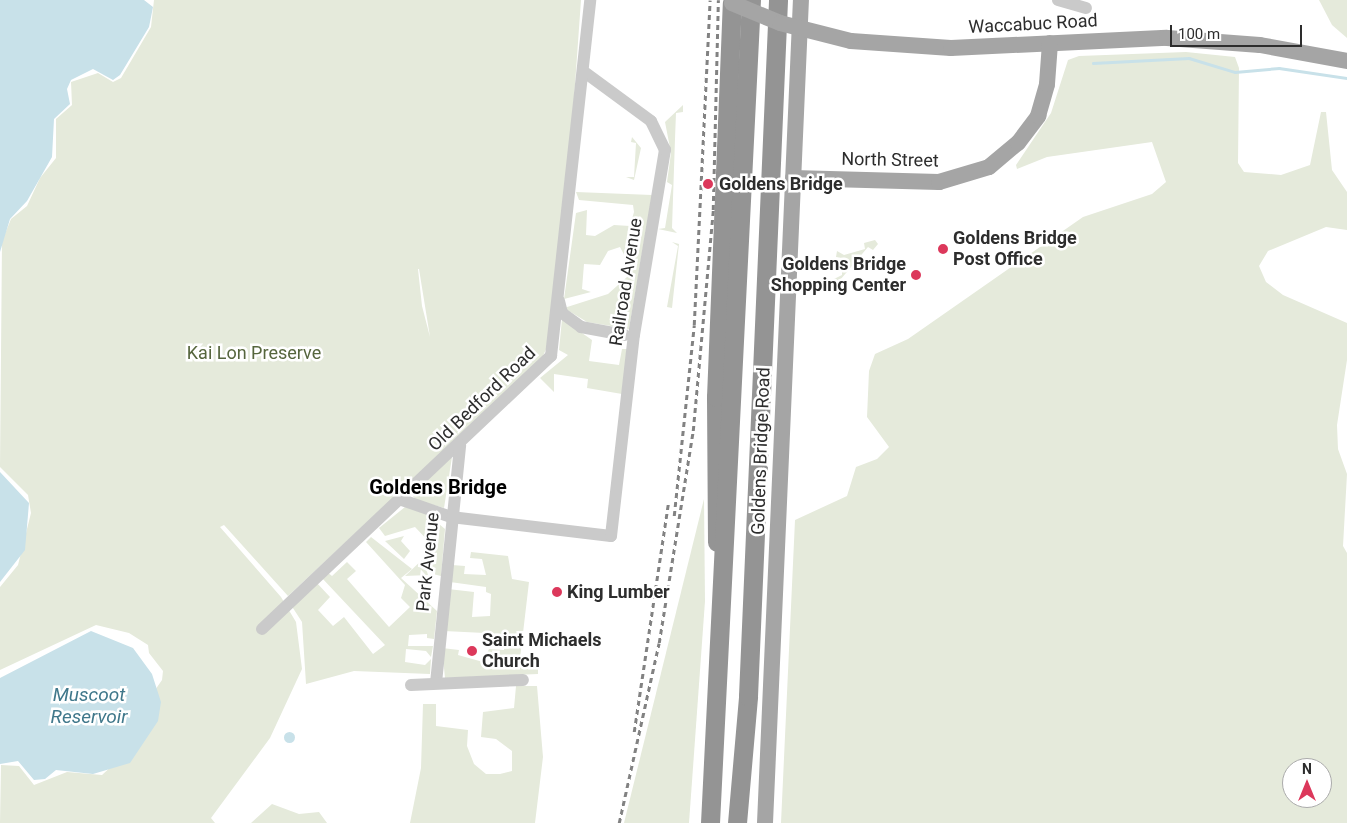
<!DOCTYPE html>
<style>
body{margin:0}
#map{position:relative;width:1347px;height:823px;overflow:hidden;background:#fff;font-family:Roboto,sans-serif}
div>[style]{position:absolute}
.green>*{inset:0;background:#e5eadb}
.water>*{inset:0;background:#c8e1e9}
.round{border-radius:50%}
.stream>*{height:2.5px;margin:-1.25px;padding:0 1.25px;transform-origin:1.25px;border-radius:1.25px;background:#c8e1e9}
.minor>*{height:12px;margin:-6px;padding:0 6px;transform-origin:6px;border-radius:6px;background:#cacaca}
.major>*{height:16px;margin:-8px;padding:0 8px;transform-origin:8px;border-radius:8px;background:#a5a5a5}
.highway>*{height:19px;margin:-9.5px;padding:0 9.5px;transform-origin:9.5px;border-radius:9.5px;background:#949494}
.rail>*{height:2.5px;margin-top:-1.25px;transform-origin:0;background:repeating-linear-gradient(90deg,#828282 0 5px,transparent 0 9px)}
.major-bridge>*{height:16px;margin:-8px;padding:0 8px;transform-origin:8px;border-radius:8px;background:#a5a5a5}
.dots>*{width:14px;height:14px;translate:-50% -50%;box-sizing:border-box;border:2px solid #fff;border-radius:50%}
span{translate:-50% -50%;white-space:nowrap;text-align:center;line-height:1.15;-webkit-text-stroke:5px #fff;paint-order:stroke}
.street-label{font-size:18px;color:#2d2d2d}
.poi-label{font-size:18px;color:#2d2d2d;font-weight:700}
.left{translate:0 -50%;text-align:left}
.right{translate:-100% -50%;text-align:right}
.park-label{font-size:18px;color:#56663d}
.water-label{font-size:19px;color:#40788b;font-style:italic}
.quarter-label{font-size:20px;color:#000;font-weight:700}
.north{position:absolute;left:1282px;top:758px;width:50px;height:50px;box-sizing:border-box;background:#fff;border:1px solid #ababab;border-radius:50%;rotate:0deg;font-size:14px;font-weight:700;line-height:20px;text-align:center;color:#2d2d2d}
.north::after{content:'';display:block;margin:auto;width:18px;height:22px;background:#dc385b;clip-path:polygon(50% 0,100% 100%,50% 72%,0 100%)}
.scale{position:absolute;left:1170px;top:25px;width:132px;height:22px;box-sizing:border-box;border:2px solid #2d2d2d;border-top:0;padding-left:6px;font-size:15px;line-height:18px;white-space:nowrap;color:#2d2d2d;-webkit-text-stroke:4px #fff;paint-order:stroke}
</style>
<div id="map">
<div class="green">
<div style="clip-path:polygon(evenodd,154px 0,581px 0,571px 141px,549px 343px,541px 360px,288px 596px,224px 525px,220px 527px,281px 597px,296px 622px,302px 669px,270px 738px,211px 818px,215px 823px,0 823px,1px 765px,19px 766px,34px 785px,67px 772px,102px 775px,114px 764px,137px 716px,162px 680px,163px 671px,149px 653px,148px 645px,129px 633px,96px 625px,0 670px,0 587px,18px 565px,31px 513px,28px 495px,0 467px,2px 241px,11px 219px,27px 206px,40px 178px,56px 158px,56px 119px,72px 105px,71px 82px,98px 73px,113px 82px,121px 78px,151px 27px,154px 0,418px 269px,419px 269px,430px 337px,422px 306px,418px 269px)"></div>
<div style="clip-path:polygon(1319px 0,1347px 0,1347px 38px,1332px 25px)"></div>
<div style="clip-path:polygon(evenodd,1186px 52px,1235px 57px,1239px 68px,1238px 163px,1244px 172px,1281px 175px,1310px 165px,1321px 112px,1326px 112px,1332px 170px,1347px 192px,1347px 230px,1326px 227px,1268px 251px,1259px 266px,1266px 282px,1283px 295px,1347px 323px,1347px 360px,1337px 425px,1338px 449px,1347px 474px,1343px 546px,1347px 553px,1347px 823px,781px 823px,795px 520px,847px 496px,856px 467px,877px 459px,889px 447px,867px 417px,869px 371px,875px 354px,908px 339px,1083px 217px,1152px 194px,1166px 182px,1152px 142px,1047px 157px,1017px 169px,1016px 165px,1051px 113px,1068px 60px,1079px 56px,1186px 52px,1292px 768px,1322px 768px,1322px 798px,1292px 798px,1292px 768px)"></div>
<div style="clip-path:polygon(683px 105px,683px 112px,676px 113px,675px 139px,672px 228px,677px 233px,658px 229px,665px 228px,672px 185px,667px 182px,671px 153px,665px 122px)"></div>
<div style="clip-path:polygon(632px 137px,641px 148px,634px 180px,626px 177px,634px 177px,636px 143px,631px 142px)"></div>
<div style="clip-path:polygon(576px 192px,652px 195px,629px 329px,587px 322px,564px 308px,608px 294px,627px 277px,629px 264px,620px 247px,608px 251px,600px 265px,584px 264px,582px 289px,591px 292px,564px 299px,576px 213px,587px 210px,586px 235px,595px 236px,614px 225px,630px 226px,634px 212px,633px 205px,579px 200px)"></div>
<div style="clip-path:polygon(875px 240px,878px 244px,873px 250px,868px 247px,835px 286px,838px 293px,834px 293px,834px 279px,842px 275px,842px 258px,836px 257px,837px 251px,844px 255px,865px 249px,864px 243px)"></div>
<div style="clip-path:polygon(672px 242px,679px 244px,672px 308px,667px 307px,678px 246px)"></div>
<div style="clip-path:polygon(562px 319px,592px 340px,589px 361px,619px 365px,622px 349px,627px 349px,622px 394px,587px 388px,588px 379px,554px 374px,554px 392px,540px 378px,568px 355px,559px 350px)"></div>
<div style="clip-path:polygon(452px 457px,444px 508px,416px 500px,413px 496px,417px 489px)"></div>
<div style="clip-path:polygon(704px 499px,705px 601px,689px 823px,624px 823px)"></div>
<div style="clip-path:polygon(405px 507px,426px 513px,445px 529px,441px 576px,433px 574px,427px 553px,432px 545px,415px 527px,385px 536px,379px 528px)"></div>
<div style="clip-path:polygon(404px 536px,401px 541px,410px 551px,404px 559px,385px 541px)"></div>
<div style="clip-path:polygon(371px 537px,412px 569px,401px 578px,437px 611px,434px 639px,427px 638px,427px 634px,409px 635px,408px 646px,433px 646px,431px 657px,426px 651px,406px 649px,405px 662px,425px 665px,431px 659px,430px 674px,354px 671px,306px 684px,302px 622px,291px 605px,316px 582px,330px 597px,318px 610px,333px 626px,344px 617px,373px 654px,385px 645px,321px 577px,327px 572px,332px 576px,347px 562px,356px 571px,347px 579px,389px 627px,410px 607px,401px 598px,405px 585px,366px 542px)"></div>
<div style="clip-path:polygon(471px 552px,508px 556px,512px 579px,529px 582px,519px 667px,538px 667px,538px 674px,445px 678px,442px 648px,459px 650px,458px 655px,483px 662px,489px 649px,504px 650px,505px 634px,444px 631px,448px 589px,474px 592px,472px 617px,490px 616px,491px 594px,486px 592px,486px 587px,450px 582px,452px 565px,465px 566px,464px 574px,486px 575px,482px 559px,470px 558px)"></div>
<div style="clip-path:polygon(423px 559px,428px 575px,405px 576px)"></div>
<div style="clip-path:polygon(516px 686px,537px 686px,543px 757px,535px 823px,410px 823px,421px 768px,423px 704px,436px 704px,436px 726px,468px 730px,467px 746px,474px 764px,486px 774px,500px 774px,512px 771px,512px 751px,496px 739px,481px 737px,483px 712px,514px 708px)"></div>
<div style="clip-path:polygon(272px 804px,299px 814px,319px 812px,327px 823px,251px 823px)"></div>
</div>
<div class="water">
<div style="clip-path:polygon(0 0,144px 0,153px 7px,149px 27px,120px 75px,113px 80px,93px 69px,71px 80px,67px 89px,70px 104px,54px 119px,52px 157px,27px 201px,10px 219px,0 252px)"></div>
<div style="clip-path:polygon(0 472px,29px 503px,25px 550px,0 582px)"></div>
<div style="clip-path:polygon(91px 631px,133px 648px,152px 674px,161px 702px,158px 721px,130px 763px,93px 774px,56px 770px,45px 779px,34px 780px,18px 761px,0 764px,0 678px)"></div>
<div class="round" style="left:283.5px;top:731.5px;width:11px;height:11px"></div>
</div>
<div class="stream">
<div style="left:1093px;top:63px;width:96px;rotate:-3deg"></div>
<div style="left:1189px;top:58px;width:48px;rotate:16.9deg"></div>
<div style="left:1235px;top:72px;width:44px;rotate:-5.2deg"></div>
<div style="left:1279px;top:68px;width:69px;rotate:8.4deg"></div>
</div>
<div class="minor">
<div style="left:1058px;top:0;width:29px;rotate:16deg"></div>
<div style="left:559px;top:301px;width:12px;rotate:76deg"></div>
<div style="left:562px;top:313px;width:24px;rotate:36deg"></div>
<div style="left:581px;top:327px;width:44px;rotate:10.5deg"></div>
<div style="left:402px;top:500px;width:52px;rotate:19.1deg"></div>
<div style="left:451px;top:517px;width:161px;rotate:6.8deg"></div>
<div style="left:611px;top:536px;width:202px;rotate:-83.5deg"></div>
<div style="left:634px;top:335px;width:188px;rotate:-80.5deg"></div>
<div style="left:665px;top:150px;width:32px;rotate:-116deg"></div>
<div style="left:651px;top:121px;width:84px;rotate:-143.7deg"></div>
<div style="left:262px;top:629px;width:398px;rotate:-43.4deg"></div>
<div style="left:551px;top:356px;width:358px;rotate:-83.7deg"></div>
<div style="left:436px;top:683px;width:239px;rotate:-84.2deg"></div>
<div style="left:411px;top:685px;width:112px;rotate:-2.6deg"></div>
</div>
<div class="major">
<div style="left:851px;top:41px;width:100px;rotate:4deg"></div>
<div style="left:951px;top:48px;width:216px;rotate:-2.7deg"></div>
<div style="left:1167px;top:38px;width:93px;rotate:4.3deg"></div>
<div style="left:1260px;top:45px;width:88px;rotate:10.4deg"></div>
<div style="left:793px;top:178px;width:146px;rotate:1.6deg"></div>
<div style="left:939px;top:182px;width:52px;rotate:-16.7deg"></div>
<div style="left:989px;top:167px;width:38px;rotate:-40deg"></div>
<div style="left:1018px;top:143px;width:34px;rotate:-53deg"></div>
<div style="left:1038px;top:116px;width:33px;rotate:-74deg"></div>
<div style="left:1047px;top:84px;width:41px;rotate:-85.8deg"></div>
<div style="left:765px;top:823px;width:824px;rotate:-87.5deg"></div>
</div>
<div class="highway">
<div style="left:717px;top:542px;width:145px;rotate:-90.4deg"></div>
<div style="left:716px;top:397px;width:394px;rotate:-87.7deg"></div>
<div style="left:710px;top:823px;width:824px;rotate:-87.15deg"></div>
<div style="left:737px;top:823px;width:127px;rotate:-85deg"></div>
<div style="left:748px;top:696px;width:697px;rotate:-87.53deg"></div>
</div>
<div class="rail">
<div style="left:674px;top:516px;width:192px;rotate:-84deg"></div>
<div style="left:694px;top:325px;width:325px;rotate:-87.2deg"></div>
<div style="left:634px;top:732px;width:231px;rotate:-81.5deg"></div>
<div style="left:619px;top:823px;width:184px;rotate:-77.5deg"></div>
<div style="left:659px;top:643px;width:215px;rotate:-80.9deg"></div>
<div style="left:693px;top:431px;width:222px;rotate:-84.8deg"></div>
<div style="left:713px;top:210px;width:210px;rotate:-88.6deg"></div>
</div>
<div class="major-bridge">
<div style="left:732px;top:3px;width:52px;rotate:22.6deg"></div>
<div style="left:780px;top:23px;width:73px;rotate:14.2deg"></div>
</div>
<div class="dots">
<div style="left:708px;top:184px;background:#dc385b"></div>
<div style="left:943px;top:249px;background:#dc385b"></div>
<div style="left:916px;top:275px;background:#dc385b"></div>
<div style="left:557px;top:592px;background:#dc385b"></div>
<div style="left:472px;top:651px;background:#dc385b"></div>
</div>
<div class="street-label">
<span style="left:1033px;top:24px;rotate:-3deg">Waccabuc Road</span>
<span style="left:890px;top:160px;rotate:1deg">North Street</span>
<span style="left:626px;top:282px;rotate:-81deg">Railroad Avenue</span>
<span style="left:482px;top:399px;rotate:-44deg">Old Bedford Road</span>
<span style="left:761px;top:451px;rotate:-88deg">Goldens Bridge Road</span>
<span style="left:428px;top:562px;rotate:-84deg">Park Avenue</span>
</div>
<div class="poi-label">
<span class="left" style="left:719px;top:184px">Goldens Bridge</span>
<span class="left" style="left:953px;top:249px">Goldens Bridge<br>Post Office</span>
<span class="right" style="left:906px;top:275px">Goldens Bridge<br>Shopping Center</span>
<span class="left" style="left:567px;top:592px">King Lumber</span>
<span class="left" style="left:482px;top:651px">Saint Michaels<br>Church</span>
</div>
<div class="park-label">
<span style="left:254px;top:353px">Kai Lon Preserve</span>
</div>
<div class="water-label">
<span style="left:89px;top:706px">Muscoot<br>Reservoir</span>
</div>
<div class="quarter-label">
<span style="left:438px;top:487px">Goldens Bridge</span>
</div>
<div class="north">N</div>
<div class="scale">100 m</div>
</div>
